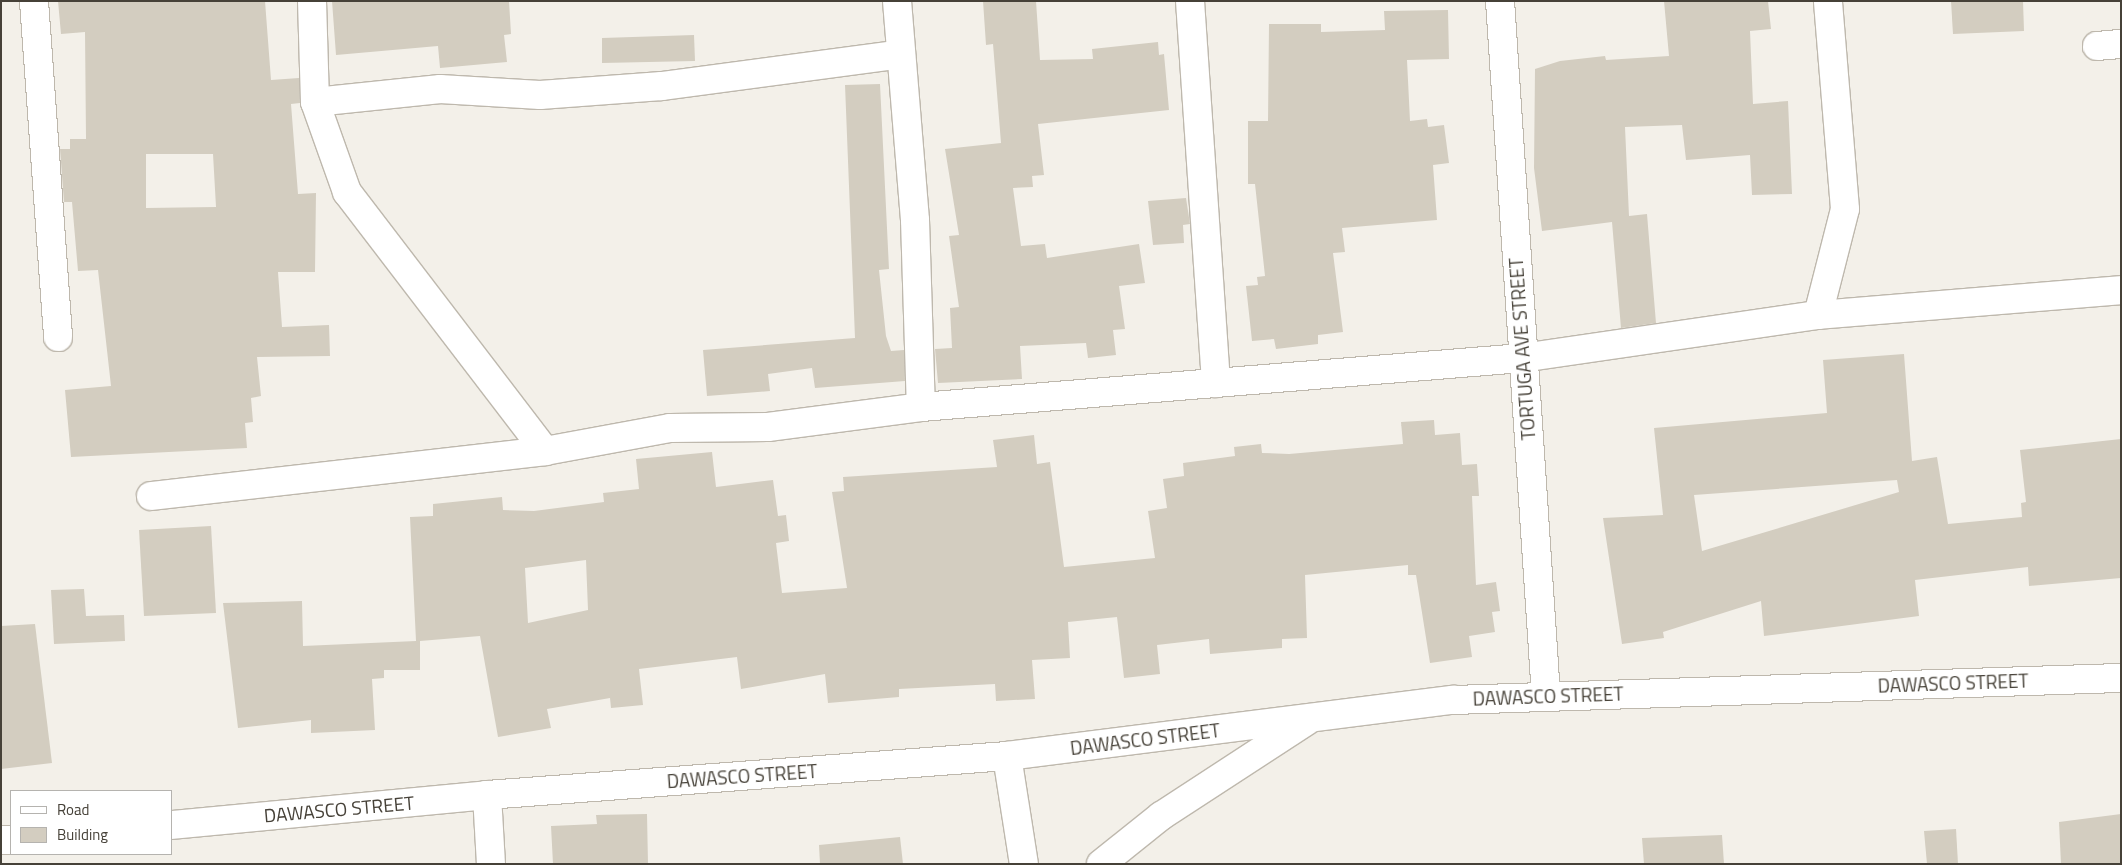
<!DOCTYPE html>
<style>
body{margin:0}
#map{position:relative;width:2122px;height:865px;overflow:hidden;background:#f3f0e9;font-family:"Titillium Web",sans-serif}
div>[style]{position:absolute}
.building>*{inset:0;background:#d3cdc0}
.roads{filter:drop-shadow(1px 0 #beb8ad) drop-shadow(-1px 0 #beb8ad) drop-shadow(0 1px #beb8ad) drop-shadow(0 -1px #beb8ad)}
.street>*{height:28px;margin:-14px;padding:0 14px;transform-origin:14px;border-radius:14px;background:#fff}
span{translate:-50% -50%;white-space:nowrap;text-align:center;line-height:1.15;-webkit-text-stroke:5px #fff;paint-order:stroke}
.street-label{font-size:19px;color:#464138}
.frame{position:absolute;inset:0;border:2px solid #464138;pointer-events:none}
.legend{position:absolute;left:10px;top:790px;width:162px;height:65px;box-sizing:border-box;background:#fff;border:1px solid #b5b3af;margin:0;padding:6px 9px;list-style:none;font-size:15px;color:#464138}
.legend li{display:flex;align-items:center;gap:10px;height:25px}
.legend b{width:25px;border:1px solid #b5b3af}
</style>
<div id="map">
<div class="building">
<div style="clip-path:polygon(evenodd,58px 1px,265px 1px,271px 80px,299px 78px,300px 103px,291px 104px,298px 194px,316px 193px,315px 272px,278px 272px,282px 327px,329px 325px,330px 356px,257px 357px,261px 396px,251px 398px,253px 422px,245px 423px,247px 448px,71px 457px,65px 390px,111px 386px,98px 270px,78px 271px,72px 202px,64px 202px,60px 149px,70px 149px,70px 139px,86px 139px,85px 32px,61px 34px,58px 1px,146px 154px,213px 154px,216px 207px,146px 208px,146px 154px)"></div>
<div style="clip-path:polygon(332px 1px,509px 1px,511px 34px,504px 35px,507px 62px,440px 68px,438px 46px,336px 55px)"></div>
<div style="clip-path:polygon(983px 1px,1036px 1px,1040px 60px,1093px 59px,1092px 49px,1158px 42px,1159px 55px,1164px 54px,1169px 110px,1038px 124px,1044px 175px,1032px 176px,1033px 187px,1013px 188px,1021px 246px,1045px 244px,1047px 258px,1139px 244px,1145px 283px,1119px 286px,1125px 329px,1113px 330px,1116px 355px,1088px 358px,1086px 343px,1020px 346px,1022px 379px,938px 383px,935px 349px,952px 348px,950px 308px,959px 307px,949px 236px,959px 235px,945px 149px,1001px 143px,993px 44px,986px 45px)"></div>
<div style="clip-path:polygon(1664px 1px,1768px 1px,1771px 29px,1750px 31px,1753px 104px,1788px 101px,1792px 194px,1752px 195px,1750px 155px,1686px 160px,1682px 125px,1625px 127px,1629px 216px,1647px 214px,1656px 323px,1621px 328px,1612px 222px,1542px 231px,1534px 168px,1535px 69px,1560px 61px,1605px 56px,1606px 60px,1669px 56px)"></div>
<div style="clip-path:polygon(1951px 1px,2023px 1px,2024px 31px,1953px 34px)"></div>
<div style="clip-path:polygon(1448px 10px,1449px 59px,1407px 60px,1410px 121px,1427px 119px,1428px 127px,1444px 125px,1449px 163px,1433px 165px,1437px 220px,1342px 228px,1345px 252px,1333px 253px,1343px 332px,1318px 335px,1318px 344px,1276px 349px,1274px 339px,1252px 341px,1246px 286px,1258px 285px,1257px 277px,1265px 276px,1255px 184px,1248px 184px,1248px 121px,1268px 121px,1269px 24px,1321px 24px,1321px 32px,1385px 30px,1384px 11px)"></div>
<div style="clip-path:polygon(694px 35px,695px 61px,602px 63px,602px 38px)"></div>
<div style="clip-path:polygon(880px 84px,889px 269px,879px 270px,886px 336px,891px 351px,904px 350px,905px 381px,815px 388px,812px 368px,768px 374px,770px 391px,707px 396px,703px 350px,855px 338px,845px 85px)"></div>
<div style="clip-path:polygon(1186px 198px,1190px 224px,1183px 225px,1184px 243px,1153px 245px,1148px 201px)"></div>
<div style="clip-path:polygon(evenodd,1904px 354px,1912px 461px,1937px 457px,1948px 524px,2022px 517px,2021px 503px,2026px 502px,2020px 450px,2121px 439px,2121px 578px,2029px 586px,2028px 567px,1915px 580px,1919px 616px,1764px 636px,1761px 601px,1663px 632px,1664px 638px,1622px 644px,1603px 518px,1663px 515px,1654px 428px,1827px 413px,1823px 360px,1904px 354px,1897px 480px,1899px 492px,1702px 551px,1694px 495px,1897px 480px)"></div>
<div style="clip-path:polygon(evenodd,1434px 420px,1435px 435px,1460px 433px,1462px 465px,1477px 464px,1479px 496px,1472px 496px,1476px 585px,1496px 582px,1500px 611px,1492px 612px,1495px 632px,1469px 636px,1472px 657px,1430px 663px,1416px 575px,1408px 575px,1408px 565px,1305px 575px,1307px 638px,1282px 639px,1282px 648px,1210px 654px,1209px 639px,1157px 645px,1160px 674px,1124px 678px,1117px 617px,1068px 622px,1070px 658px,1032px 660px,1035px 699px,996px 701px,995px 684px,899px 689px,899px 697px,828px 703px,825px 674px,741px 689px,737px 657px,639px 669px,643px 705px,611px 708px,610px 698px,547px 709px,551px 728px,498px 737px,480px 636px,420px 641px,420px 670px,384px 670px,384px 678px,372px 679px,375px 730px,311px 733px,311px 720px,238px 728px,223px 603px,302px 601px,303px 646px,416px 641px,410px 517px,433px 516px,433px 504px,502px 497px,503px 510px,534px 511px,604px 502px,603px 493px,639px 489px,636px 459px,712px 452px,716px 487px,773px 480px,778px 516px,786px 515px,789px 541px,776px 543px,782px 593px,847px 588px,832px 492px,844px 491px,843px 477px,997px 467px,993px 440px,1034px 435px,1037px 464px,1050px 462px,1064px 567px,1155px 558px,1148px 511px,1167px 508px,1163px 479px,1184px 476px,1183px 463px,1235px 456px,1234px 447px,1261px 444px,1262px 453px,1289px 454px,1403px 444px,1401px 422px,1434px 420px,586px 560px,588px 610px,528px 623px,525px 568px,586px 560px)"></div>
<div style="clip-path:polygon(211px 526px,216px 613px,144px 616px,139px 530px)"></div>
<div style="clip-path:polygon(84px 589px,86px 616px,124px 615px,125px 641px,54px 644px,51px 590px)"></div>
<div style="clip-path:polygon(35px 624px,52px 763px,1px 769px,1px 626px)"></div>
<div style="clip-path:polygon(647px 814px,648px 864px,553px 864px,551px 826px,597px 824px,596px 815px)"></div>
<div style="clip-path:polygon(2121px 814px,2121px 864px,2061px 864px,2059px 822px)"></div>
<div style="clip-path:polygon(1956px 829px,1958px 864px,1927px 864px,1924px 831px)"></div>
<div style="clip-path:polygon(1722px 835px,1724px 864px,1644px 864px,1642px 838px)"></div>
<div style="clip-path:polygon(900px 837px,903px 864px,820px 864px,819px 845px)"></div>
</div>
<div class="roads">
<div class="street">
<div style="left:34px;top:1px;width:337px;rotate:85.9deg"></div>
<div style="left:312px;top:1px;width:101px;rotate:88.3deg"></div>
<div style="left:315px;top:102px;width:96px;rotate:70.4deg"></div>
<div style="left:347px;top:192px;width:326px;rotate:52.6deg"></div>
<div style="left:897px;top:1px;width:220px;rotate:85.3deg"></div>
<div style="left:915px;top:220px;width:187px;rotate:88.2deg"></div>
<div style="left:1190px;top:1px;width:383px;rotate:86.1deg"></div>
<div style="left:1500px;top:1px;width:697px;rotate:86.21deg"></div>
<div style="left:2097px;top:46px;width:24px;rotate:-5deg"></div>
<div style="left:315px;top:102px;width:126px;rotate:-5.9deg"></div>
<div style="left:440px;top:89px;width:100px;rotate:3.4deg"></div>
<div style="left:540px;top:95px;width:122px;rotate:-4.2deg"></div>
<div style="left:662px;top:86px;width:241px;rotate:-7.6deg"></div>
<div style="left:1818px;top:315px;width:109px;rotate:-75.7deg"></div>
<div style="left:1845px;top:209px;width:209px;rotate:-94.7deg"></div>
<div style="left:151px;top:496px;width:397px;rotate:-6.5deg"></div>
<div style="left:545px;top:451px;width:127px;rotate:-10.4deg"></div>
<div style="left:670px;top:428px;width:98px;rotate:-0.6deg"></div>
<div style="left:768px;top:427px;width:154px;rotate:-7.4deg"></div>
<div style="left:921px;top:407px;width:603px;rotate:-4.66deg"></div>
<div style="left:1522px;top:358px;width:299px;rotate:-8.3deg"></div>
<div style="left:1818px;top:315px;width:304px;rotate:-4.7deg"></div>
<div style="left:1007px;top:756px;width:109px;rotate:81.1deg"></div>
<div style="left:487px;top:795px;width:69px;rotate:86.7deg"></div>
<div style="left:171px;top:825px;width:317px;rotate:-5.4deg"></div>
<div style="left:487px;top:795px;width:521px;rotate:-4.29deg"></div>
<div style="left:1007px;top:756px;width:450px;rotate:-7.2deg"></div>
<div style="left:1453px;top:700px;width:668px;rotate:-1.89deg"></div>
<div style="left:1px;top:840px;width:10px"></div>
<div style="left:1101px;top:864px;width:77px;rotate:-38.7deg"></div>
<div style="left:1161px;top:816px;width:174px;rotate:-33.1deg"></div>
</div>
</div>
<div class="street-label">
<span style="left:1522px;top:349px;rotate:-94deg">TORTUGA AVE STREET</span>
<span style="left:1953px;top:683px;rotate:-2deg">DAWASCO STREET</span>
<span style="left:1548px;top:696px;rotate:-2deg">DAWASCO STREET</span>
<span style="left:1145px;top:739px;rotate:-7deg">DAWASCO STREET</span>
<span style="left:742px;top:776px;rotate:-4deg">DAWASCO STREET</span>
<span style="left:339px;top:809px;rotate:-5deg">DAWASCO STREET</span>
</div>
<div class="frame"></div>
<ul class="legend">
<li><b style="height:6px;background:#fff"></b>Road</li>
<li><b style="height:14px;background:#d3cdc0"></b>Building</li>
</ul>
</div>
